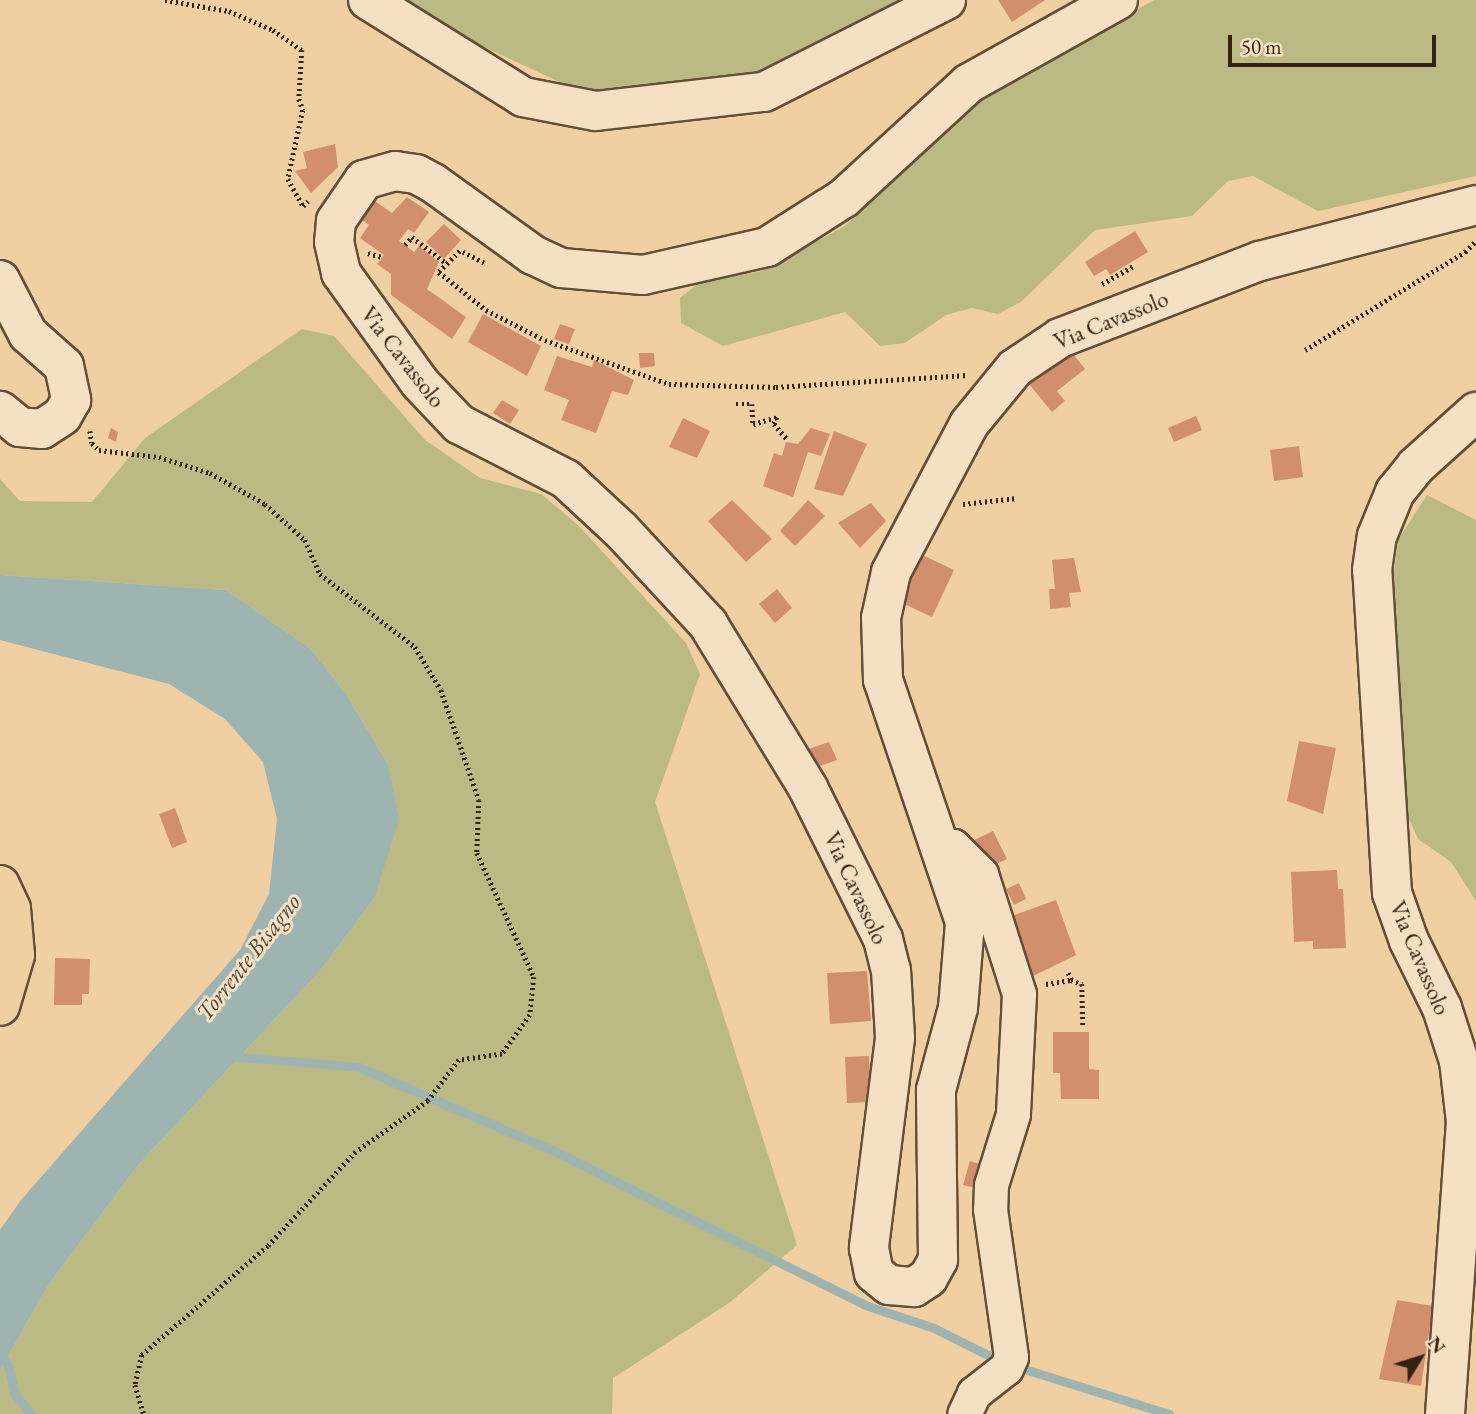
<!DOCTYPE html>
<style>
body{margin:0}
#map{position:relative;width:1476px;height:1414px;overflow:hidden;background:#f0cfa2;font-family:"EB Garamond",serif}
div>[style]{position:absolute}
.green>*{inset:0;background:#bbba84}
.water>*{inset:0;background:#9eb4b0}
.stream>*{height:9px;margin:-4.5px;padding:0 4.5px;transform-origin:4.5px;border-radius:4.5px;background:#9eb4b0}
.building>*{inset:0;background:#d18f6d}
.path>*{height:4.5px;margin-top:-2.25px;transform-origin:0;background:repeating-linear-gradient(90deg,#342315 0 2px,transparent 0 5.5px)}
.roads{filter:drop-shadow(2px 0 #634e38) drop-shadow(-2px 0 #634e38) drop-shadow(0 2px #634e38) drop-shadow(0 -2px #634e38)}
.street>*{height:33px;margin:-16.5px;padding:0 16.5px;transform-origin:16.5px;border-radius:16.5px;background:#f5e0c3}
.secondary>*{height:38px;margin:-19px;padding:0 19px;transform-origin:19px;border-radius:19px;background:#f5e0c3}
.primary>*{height:38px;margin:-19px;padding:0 19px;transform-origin:19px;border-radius:19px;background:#f0cfa2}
span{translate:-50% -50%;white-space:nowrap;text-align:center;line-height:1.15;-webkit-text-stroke:6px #f5e0c3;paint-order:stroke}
.street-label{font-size:23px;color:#342315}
.water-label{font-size:24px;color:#4e473c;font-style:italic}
.north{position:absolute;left:1385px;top:1323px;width:70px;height:70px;-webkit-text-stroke:5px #f5e0c3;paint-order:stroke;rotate:52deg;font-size:19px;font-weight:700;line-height:28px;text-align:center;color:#342315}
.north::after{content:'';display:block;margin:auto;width:24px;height:32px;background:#342315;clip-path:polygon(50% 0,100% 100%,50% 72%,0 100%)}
.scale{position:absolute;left:1228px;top:35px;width:208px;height:32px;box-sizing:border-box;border:4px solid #342315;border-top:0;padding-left:9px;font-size:21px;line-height:24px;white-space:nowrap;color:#342315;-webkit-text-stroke:5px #f5e0c3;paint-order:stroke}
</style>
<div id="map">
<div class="green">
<div style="clip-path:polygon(383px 0,913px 0,759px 76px,581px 92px)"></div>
<div style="clip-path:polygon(1154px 0,1476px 0,1476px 176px,1318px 211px,1253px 176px,1228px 181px,1192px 216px,1095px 230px,1021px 302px,998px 314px,972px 308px,946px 315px,905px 343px,880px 346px,845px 312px,723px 346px,681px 323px,680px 298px,700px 282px,762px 271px,845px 226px,974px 101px)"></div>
<div style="clip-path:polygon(302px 329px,334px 336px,425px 440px,480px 478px,541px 494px,578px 525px,686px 643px,700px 674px,655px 802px,797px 1245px,729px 1303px,613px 1378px,612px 1414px,0 1414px,0 1370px,49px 1284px,140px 1163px,320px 971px,374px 899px,388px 764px,346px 694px,311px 649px,226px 590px,0 575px,0 479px,20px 501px,92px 502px,145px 438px)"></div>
<div style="clip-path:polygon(1427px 495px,1476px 520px,1476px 901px,1451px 862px,1418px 839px,1403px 805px,1388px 624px,1398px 540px)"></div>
</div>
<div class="water">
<div style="clip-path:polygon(0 575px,226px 590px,311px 649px,346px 694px,388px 764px,399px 820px,374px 899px,320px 971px,140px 1163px,49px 1284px,0 1370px,0 1230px,21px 1200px,240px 950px,269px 894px,277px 819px,263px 762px,225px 719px,169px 684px,0 640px)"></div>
</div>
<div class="stream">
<div style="left:229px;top:1056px;width:130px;rotate:4.8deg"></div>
<div style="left:359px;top:1067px;width:215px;rotate:23.3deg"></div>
<div style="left:556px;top:1152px;width:345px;rotate:26.3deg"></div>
<div style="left:865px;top:1305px;width:73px;rotate:18.4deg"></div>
<div style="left:934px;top:1328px;width:76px;rotate:26.6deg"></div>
<div style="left:0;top:1352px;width:21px;rotate:61deg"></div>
<div style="left:10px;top:1370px;width:23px;rotate:80deg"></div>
<div style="left:14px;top:1393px;width:27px;rotate:51deg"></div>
<div style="left:1021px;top:1368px;width:155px;rotate:17.3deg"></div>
</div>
<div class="building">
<div style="clip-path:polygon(998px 0,1045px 0,1012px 22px)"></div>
<div style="clip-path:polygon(335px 144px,338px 167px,311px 193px,295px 171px,307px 168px,303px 152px)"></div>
<div style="clip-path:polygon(407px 197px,429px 212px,414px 233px,408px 229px,399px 241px,414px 252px,419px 246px,439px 262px,427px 289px,466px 317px,452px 339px,391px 295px,391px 274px,377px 264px,384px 255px,360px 238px,369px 225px,359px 218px,372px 199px,392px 213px)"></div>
<div style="clip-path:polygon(444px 224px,461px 240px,444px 259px,426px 242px)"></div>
<div style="clip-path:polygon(1135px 231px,1148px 252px,1110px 275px,1106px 269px,1094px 276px,1085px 262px)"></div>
<div style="clip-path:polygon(483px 314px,541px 346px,527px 376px,468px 342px)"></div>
<div style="clip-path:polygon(560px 324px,575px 329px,569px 344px,554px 339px)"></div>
<div style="clip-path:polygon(1066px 345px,1085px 369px,1057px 391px,1065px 401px,1052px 412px,1024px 378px)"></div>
<div style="clip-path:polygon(639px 353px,654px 353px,655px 366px,640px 368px)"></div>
<div style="clip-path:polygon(557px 356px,592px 367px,594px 360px,634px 380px,628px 395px,612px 391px,596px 433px,561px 420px,569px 400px,544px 390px)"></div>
<div style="clip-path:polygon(502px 400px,519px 410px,510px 424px,493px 413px)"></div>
<div style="clip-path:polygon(1196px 416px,1202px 430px,1174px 442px,1168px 428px)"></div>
<div style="clip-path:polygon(683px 418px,710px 431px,697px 458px,669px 447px)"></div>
<div style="clip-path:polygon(111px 428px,118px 432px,116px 442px,108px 438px)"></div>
<div style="clip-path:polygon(811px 428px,830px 434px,821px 456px,808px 452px,793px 497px,763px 486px,774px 453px,782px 456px,786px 442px,798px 444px)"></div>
<div style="clip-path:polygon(834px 431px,867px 444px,843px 496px,814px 489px)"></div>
<div style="clip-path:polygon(1299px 446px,1303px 477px,1274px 481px,1270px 450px)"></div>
<div style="clip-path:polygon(732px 500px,772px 539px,746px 562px,708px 521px)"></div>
<div style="clip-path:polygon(808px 500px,825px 516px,795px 546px,780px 531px)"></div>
<div style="clip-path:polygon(871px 503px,886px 521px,860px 548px,838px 523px)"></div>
<div style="clip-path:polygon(918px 553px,954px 570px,932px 617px,896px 600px)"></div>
<div style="clip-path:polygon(1074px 558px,1081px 592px,1069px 593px,1071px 607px,1050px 609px,1049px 589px,1055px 589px,1052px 560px)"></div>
<div style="clip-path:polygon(777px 589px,792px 608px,775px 623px,759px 604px)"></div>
<div style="clip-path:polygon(1299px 741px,1336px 748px,1323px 814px,1287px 801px)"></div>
<div style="clip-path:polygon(829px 742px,837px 760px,817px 767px,808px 749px)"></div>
<div style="clip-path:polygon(175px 808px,187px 842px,172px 848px,159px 814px)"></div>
<div style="clip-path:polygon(993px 831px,1007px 859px,994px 865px,988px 854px,978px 859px,970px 842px)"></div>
<div style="clip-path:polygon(1337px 870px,1338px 889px,1343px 889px,1346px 948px,1313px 949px,1313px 941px,1294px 942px,1291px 872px)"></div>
<div style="clip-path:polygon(1019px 883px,1026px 899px,1014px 905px,1006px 889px)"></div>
<div style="clip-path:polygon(1056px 900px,1076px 955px,1031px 977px,1009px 917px)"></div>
<div style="clip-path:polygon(55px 958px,90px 959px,89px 994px,82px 994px,82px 1005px,54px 1005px)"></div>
<div style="clip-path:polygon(867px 971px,871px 1021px,830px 1024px,827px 973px)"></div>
<div style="clip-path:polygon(1053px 1032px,1089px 1032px,1089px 1069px,1099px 1070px,1099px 1099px,1061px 1099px,1060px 1073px,1053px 1073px)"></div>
<div style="clip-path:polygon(869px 1056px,871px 1102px,847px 1103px,845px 1057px)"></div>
<div style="clip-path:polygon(970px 1161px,986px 1166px,979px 1189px,963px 1185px)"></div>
<div style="clip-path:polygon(1397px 1300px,1433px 1306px,1421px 1386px,1379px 1379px)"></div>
</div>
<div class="path">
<div style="left:165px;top:0;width:65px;rotate:9.8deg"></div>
<div style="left:229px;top:11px;width:48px;rotate:23.4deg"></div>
<div style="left:273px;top:30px;width:35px;rotate:35deg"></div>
<div style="left:302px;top:50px;width:49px;rotate:93.5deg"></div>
<div style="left:299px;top:99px;width:12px;rotate:70deg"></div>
<div style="left:303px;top:110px;width:71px;rotate:102.3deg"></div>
<div style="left:288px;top:179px;width:31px;rotate:61deg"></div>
<div style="left:303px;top:206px;width:7px;rotate:-45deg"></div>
<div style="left:405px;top:245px;width:11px;rotate:-49deg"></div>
<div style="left:412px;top:237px;width:43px;rotate:37.4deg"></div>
<div style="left:368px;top:253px;width:15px;rotate:16deg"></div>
<div style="left:484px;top:263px;width:27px;rotate:-153deg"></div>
<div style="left:460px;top:251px;width:30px;rotate:135deg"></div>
<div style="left:439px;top:272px;width:60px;rotate:39deg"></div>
<div style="left:486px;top:310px;width:66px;rotate:27deg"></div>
<div style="left:545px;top:340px;width:132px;rotate:19.5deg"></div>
<div style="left:669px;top:384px;width:107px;rotate:1.6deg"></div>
<div style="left:776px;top:387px;width:192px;rotate:-3.6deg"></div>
<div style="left:1102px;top:284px;width:36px;rotate:-30deg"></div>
<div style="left:1305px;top:350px;width:188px;rotate:-31.5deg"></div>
<div style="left:1465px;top:252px;width:16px;rotate:-45deg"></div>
<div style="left:736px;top:404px;width:16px"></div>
<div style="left:752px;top:404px;width:20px;rotate:87deg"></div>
<div style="left:753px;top:424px;width:25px;rotate:-16deg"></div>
<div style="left:777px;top:417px;width:8px;rotate:113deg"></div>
<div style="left:774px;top:424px;width:20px;rotate:49deg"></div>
<div style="left:90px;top:431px;width:12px;rotate:81deg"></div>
<div style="left:92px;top:443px;width:10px;rotate:45deg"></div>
<div style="left:99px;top:450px;width:60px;rotate:6.7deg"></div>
<div style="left:159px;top:457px;width:53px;rotate:17.4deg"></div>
<div style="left:210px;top:473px;width:63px;rotate:29.4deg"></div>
<div style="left:265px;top:504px;width:54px;rotate:42deg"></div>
<div style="left:305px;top:540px;width:37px;rotate:66deg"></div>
<div style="left:320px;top:574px;width:120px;rotate:37.5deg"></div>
<div style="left:415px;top:647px;width:50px;rotate:58.8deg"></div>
<div style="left:441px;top:690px;width:116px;rotate:70.9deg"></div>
<div style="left:479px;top:800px;width:53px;rotate:92.2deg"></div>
<div style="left:477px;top:853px;width:136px;rotate:65.3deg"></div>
<div style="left:534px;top:977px;width:38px;rotate:96deg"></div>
<div style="left:530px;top:1015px;width:48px;rotate:125.7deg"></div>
<div style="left:502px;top:1054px;width:43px;rotate:172.1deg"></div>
<div style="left:459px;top:1060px;width:51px;rotate:127.1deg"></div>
<div style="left:428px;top:1101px;width:88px;rotate:144.7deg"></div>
<div style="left:356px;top:1152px;width:129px;rotate:133.1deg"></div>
<div style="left:268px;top:1246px;width:167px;rotate:139.1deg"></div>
<div style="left:142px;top:1355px;width:31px;rotate:103deg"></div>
<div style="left:135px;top:1385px;width:30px;rotate:73deg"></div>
<div style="left:963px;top:504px;width:54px;rotate:-6.3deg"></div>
<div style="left:1071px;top:980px;width:12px;rotate:20deg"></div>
<div style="left:1082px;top:984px;width:43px;rotate:88.7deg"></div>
<div style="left:1046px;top:984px;width:25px;rotate:-9deg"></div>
<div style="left:1071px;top:980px;width:10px;rotate:-114deg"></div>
</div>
<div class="roads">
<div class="street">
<div style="left:942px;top:845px;width:11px;rotate:5deg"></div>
<div style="left:953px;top:846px;width:40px;rotate:45deg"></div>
<div style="left:981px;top:874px;width:126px;rotate:72.4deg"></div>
<div style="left:1019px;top:994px;width:120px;rotate:92.9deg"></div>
<div style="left:1013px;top:1114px;width:74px;rotate:107.2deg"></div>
<div style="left:991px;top:1185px;width:24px;rotate:92deg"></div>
<div style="left:990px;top:1209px;width:149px;rotate:81.9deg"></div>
<div style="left:1011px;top:1357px;width:12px;rotate:114deg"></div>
<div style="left:1006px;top:1368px;width:41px;rotate:142deg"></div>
<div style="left:974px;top:1393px;width:23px;rotate:115deg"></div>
</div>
<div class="secondary">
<div style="left:368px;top:0;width:183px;rotate:32deg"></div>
<div style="left:523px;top:97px;width:74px;rotate:10.9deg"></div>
<div style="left:596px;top:111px;width:169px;rotate:-6.5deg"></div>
<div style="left:764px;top:92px;width:204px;rotate:-26.8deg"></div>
<div style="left:1118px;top:0;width:172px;rotate:150.8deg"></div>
<div style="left:968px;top:84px;width:168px;rotate:137.4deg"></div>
<div style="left:844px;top:198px;width:91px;rotate:147.5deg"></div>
<div style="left:767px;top:247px;width:127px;rotate:167.3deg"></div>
<div style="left:643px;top:275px;width:82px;rotate:-175.1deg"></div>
<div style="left:561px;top:268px;width:31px;rotate:-155deg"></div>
<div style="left:533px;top:255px;width:123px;rotate:-144.2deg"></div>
<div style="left:433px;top:183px;width:19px;rotate:-152deg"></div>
<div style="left:416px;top:174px;width:21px;rotate:-172deg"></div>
<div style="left:395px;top:171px;width:32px;rotate:164deg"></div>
<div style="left:364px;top:180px;width:50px;rotate:124.3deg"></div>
<div style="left:336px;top:221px;width:21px;rotate:95deg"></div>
<div style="left:334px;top:242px;width:32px;rotate:77deg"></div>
<div style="left:341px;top:273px;width:135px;rotate:54.3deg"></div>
<div style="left:420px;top:383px;width:57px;rotate:46.4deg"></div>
<div style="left:459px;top:424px;width:120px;rotate:27.2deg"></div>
<div style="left:566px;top:479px;width:76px;rotate:42.9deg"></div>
<div style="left:622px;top:531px;width:127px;rotate:47.2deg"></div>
<div style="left:708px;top:624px;width:192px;rotate:58.6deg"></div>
<div style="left:808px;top:788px;width:169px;rotate:63.6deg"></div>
<div style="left:883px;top:939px;width:32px;rotate:76deg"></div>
<div style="left:891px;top:970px;width:68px;rotate:86.6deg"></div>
<div style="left:895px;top:1038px;width:212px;rotate:97.1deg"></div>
<div style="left:869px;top:1248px;width:25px;rotate:79deg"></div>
<div style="left:874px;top:1273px;width:19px;rotate:39deg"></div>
<div style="left:889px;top:1285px;width:25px;rotate:5deg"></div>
<div style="left:914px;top:1287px;width:17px;rotate:-33deg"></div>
<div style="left:928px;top:1278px;width:21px;rotate:-61deg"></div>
<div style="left:938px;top:1260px;width:170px;rotate:-90.7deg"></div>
<div style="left:936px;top:1090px;width:85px;rotate:-75deg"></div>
<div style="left:958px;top:1008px;width:86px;rotate:-85.3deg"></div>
<div style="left:965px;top:922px;width:256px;rotate:-108.7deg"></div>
<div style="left:883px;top:680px;width:62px;rotate:-91.8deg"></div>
<div style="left:881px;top:618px;width:47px;rotate:-77.7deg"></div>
<div style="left:891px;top:572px;width:167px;rotate:-62.2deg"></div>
<div style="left:969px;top:424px;width:72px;rotate:-50.6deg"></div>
<div style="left:1015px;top:368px;width:54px;rotate:-33.7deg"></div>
<div style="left:1060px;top:338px;width:214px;rotate:-21.1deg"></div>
<div style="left:1260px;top:261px;width:223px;rotate:-14.5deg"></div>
<div style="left:0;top:280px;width:61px;rotate:62.6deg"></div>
<div style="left:28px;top:334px;width:48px;rotate:41.6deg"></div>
<div style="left:64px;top:366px;width:35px;rotate:78deg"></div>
<div style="left:71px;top:400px;width:18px;rotate:119deg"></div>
<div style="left:62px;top:416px;width:24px;rotate:147deg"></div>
<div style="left:42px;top:429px;width:22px;rotate:-175deg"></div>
<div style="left:20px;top:427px;width:26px;rotate:-141deg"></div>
<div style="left:1445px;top:1414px;width:293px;rotate:-85.9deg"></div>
<div style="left:1466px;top:1122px;width:61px;rotate:-96.5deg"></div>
<div style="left:1459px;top:1061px;width:56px;rotate:-107.8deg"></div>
<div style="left:1442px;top:1008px;width:75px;rotate:-116.2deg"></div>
<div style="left:1409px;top:941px;width:51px;rotate:-109.5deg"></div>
<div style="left:1392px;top:893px;width:324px;rotate:-93.5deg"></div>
<div style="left:1372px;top:570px;width:34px;rotate:-82deg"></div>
<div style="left:1377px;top:536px;width:48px;rotate:-67.8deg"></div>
<div style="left:1395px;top:492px;width:33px;rotate:-51deg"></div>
<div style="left:1416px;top:466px;width:81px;rotate:-42deg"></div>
</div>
<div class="primary">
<div style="left:0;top:885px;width:26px;rotate:65deg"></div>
<div style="left:11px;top:909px;width:46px;rotate:85deg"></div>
<div style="left:15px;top:955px;width:53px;rotate:106.4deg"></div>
</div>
</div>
<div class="street-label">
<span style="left:1111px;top:320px;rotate:-22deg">Via Cavassolo</span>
<span style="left:403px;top:357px;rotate:52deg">Via Cavassolo</span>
<span style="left:856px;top:888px;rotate:65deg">Via Cavassolo</span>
<span style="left:1420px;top:958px;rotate:67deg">Via Cavassolo</span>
</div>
<div class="water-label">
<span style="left:248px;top:957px;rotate:-52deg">Torrente Bisagno</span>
</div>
<div class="north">N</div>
<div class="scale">50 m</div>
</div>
